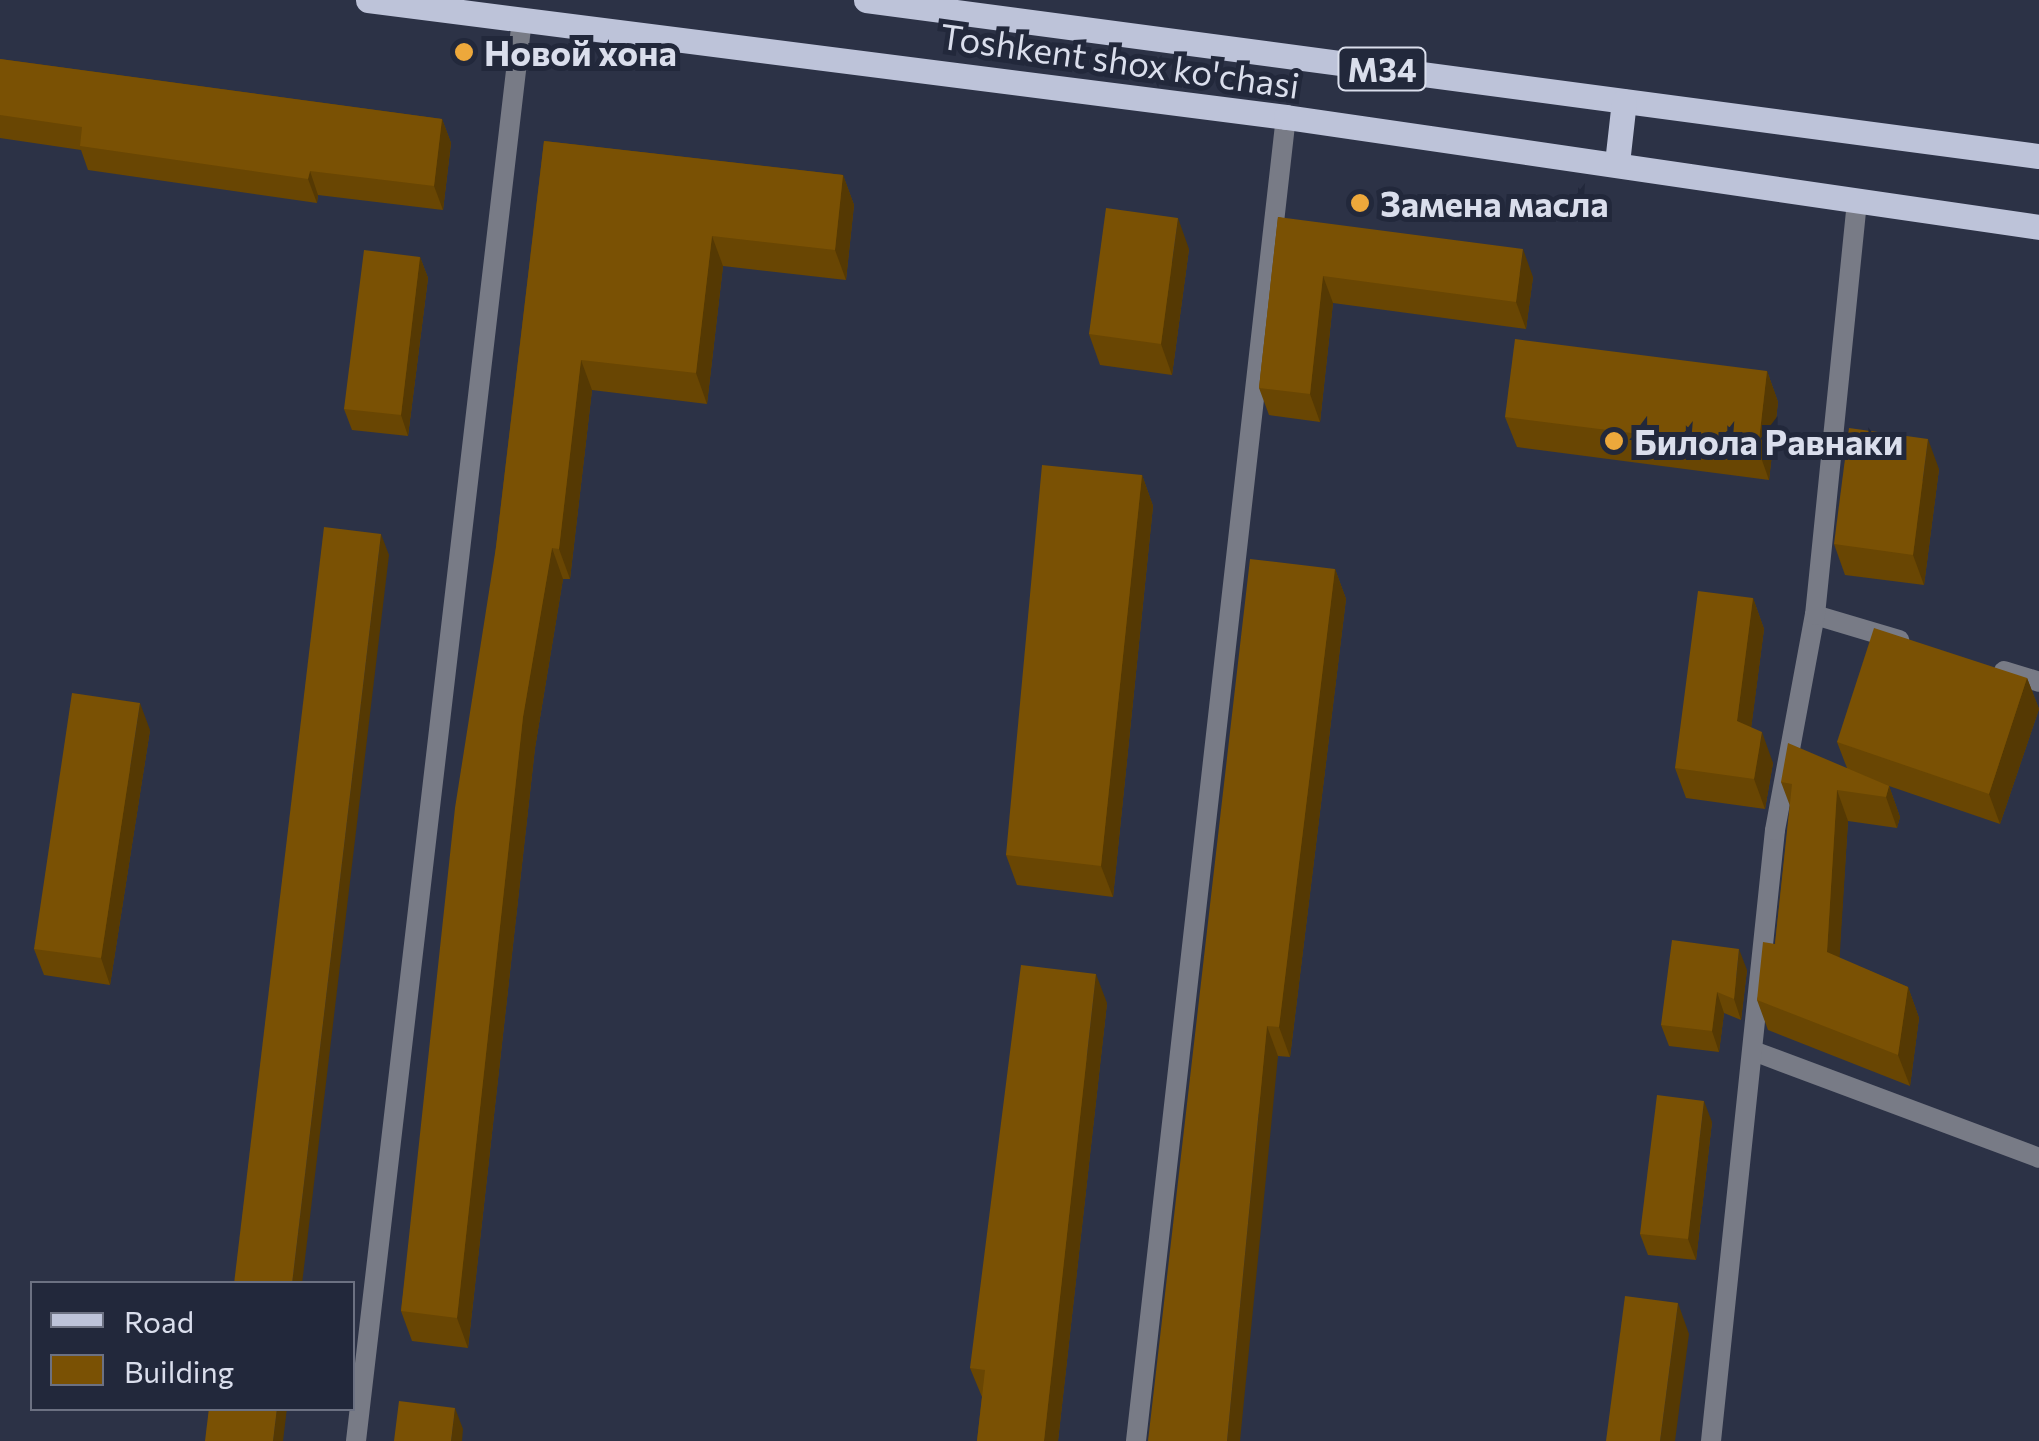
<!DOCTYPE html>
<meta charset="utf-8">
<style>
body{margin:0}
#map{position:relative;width:2039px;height:1441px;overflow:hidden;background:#2c3246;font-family:Commissioner,sans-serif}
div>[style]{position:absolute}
.street>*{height:20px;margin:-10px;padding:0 10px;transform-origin:10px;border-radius:10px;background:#787b86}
.primary>*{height:25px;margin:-12.5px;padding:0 12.5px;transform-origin:12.5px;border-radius:12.5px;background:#bdc3d9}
.wall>*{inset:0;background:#694603}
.shaded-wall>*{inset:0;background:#553903}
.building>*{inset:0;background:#7a5104}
.dots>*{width:28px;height:28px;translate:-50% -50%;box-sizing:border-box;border:5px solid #22283b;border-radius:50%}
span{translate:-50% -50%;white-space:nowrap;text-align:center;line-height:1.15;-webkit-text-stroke:10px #22283b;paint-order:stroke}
.shield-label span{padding:2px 8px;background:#22283b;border:2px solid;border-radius:8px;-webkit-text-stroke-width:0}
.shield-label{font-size:32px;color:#dadeec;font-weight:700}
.poi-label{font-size:35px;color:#dadeec;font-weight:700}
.left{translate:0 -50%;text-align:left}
.street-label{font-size:35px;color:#dadeec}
.legend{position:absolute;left:30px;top:1281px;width:325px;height:130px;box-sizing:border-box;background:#22283b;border:2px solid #6c7182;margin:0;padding:12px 18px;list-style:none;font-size:30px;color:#dadeec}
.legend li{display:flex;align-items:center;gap:20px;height:50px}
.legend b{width:50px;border:2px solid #6c7182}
</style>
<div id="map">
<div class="street">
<div style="left:1815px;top:615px;width:88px;rotate:16.6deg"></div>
<div style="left:2004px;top:671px;width:37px;rotate:17deg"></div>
<div style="left:1756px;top:1052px;width:302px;rotate:20.5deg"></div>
<div style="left:356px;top:1441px;width:1432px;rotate:-83.34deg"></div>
<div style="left:1136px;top:1441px;width:1332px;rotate:-83.54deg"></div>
<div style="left:1711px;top:1441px;width:614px;rotate:-84.02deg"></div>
<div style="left:1775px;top:830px;width:219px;rotate:-79.5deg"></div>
<div style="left:1815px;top:615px;width:416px;rotate:-84.2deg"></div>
</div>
<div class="primary">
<div style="left:368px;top:0;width:925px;rotate:7.26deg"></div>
<div style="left:1286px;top:117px;width:761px;rotate:8.31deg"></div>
<div style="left:866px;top:0;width:1183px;rotate:7.58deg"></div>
<div style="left:1617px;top:163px;width:62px;rotate:-83.6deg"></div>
</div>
<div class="wall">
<div style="clip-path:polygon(0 59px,442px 119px,451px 143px,443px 210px,318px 195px,317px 203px,88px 170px,81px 150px,0 138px)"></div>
<div style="clip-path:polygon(544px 141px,843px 175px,854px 205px,846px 280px,723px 266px,707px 404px,592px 390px,570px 579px,563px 579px,535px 748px,468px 1348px,412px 1341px,401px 1311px,496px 547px)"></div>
<div style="clip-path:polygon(1278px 217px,1533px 277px,1526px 329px,1333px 303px,1320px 422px,1269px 415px,1259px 388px)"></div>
<div style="clip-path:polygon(1189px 249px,1172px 375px,1100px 365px,1089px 334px)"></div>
<div style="clip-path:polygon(420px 257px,428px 278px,408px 436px,352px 430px,344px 409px)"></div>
<div style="clip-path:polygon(1767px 371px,1778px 402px,1769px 480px,1517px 447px,1505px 417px)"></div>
<div style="clip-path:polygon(1939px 469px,1924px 585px,1845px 575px,1834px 544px)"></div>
<div style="clip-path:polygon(1142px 475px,1153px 506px,1113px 897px,1017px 885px,1006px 855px)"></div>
<div style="clip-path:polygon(1335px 569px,1346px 599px,1290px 1057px,1278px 1056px,1148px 1441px)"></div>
<div style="clip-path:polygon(1753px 598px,1764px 629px,1751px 728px,1773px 763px,1765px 809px,1686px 798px,1675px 768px)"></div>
<div style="clip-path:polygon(2027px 678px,2039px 709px,2000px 824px,1889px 786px,1900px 817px,1897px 828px,1848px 821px,1839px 958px,1908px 987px,1919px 1018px,1910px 1086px,1768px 1030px,1757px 1000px,1775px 944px,1790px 806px,1781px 782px,1847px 768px,1837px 742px)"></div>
<div style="clip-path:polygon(150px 730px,110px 985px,44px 975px,34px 949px)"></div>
<div style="clip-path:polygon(1747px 970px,1741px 1020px,1724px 1013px,1719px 1052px,1669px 1046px,1661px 1025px)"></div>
<div style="clip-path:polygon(1107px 1003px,1058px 1441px,977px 1441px,982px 1397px,970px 1368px)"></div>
<div style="clip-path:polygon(1712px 1122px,1696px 1260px,1648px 1255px,1640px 1234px)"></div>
</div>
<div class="shaded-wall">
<div style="clip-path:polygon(442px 119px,451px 143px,443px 210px,434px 186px)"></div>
<div style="clip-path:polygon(310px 171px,318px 195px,317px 203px,308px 179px)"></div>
<div style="clip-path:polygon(843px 175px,854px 205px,846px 280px,835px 250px)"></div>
<div style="clip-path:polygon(1178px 218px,1189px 249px,1172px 375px,1161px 344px)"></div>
<div style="clip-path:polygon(712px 236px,723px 266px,707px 404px,696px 373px)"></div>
<div style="clip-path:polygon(1523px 249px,1533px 277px,1526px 329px,1516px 302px)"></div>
<div style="clip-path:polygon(420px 257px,428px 278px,408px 436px,401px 415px)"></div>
<div style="clip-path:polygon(1323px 276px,1333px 303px,1320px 422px,1310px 394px)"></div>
<div style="clip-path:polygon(581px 360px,592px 390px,570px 579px,559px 549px)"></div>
<div style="clip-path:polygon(1767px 371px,1778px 402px,1769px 480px,1758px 449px)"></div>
<div style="clip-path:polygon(1928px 439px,1939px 469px,1924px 585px,1913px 555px)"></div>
<div style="clip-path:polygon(1142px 475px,1153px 506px,1113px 897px,1101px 866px)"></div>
<div style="clip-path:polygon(381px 534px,389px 555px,302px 1284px,292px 1284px)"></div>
<div style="clip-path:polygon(552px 548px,563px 579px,535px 748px,468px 1348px,457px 1318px,523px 717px)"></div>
<div style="clip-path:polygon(1335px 569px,1346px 599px,1290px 1057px,1279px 1027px)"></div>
<div style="clip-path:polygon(1753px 598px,1764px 629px,1748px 752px,1737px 721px)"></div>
<div style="clip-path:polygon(2027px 678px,2039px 709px,2000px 824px,1989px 794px)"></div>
<div style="clip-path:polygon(140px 703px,150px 730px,110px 985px,101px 958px)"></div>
<div style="clip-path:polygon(1762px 732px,1773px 763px,1765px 809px,1754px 779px)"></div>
<div style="clip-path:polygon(1889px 786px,1900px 817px,1897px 828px,1886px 797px)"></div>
<div style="clip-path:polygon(1837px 790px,1848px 821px,1838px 983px,1827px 952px)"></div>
<div style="clip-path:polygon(1739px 949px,1747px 970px,1741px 1020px,1734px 999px)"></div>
<div style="clip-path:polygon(1096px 974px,1107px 1003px,1058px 1441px,1044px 1441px)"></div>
<div style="clip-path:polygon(1908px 987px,1919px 1018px,1910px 1086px,1898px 1055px)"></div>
<div style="clip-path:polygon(1717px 992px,1724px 1013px,1719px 1052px,1712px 1031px)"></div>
<div style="clip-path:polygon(1267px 1026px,1278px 1056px,1240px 1441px,1227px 1441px)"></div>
<div style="clip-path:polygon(1704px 1101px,1712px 1122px,1696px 1260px,1688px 1239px)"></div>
<div style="clip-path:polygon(1678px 1303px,1689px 1334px,1675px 1441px,1660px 1441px)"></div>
<div style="clip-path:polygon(277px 1408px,287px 1408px,283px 1441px,273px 1441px)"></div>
<div style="clip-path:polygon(455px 1408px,463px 1429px,462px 1441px,451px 1441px)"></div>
</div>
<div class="building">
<div style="clip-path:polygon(0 59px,442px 119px,434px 186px,310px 171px,308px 179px,80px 146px,82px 127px,0 115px)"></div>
<div style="clip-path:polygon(544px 141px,843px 175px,835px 250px,712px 236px,696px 373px,581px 360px,559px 549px,552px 548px,523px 717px,457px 1318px,401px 1311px,455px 808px,496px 547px)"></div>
<div style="clip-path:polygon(1106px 208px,1178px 218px,1161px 344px,1089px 334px)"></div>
<div style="clip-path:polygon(1278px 217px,1523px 249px,1516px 302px,1323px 276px,1310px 394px,1259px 388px)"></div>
<div style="clip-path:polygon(364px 250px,420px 257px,401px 415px,344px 409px)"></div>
<div style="clip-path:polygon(1515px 339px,1767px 371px,1758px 449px,1505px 417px)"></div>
<div style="clip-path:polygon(1849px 428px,1928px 439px,1913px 555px,1834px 544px)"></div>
<div style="clip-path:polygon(1042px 465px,1142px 475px,1101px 866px,1006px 855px)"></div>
<div style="clip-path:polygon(324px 527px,381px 534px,292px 1284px,234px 1284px)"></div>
<div style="clip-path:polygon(1250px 559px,1335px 569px,1279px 1027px,1267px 1026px,1227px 1441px,1148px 1441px)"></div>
<div style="clip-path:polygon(1698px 591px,1753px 598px,1737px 721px,1762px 732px,1754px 779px,1675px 768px)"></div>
<div style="clip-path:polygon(1874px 628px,2027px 678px,1989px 794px,1837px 742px)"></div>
<div style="clip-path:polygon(72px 693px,140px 703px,101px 958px,34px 949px)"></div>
<div style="clip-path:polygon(1788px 743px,1889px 786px,1886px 797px,1837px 790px,1827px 952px,1908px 987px,1898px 1055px,1757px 1000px,1763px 942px,1775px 944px,1792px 784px,1781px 782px)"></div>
<div style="clip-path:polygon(1672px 940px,1739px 949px,1734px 999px,1717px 992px,1712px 1031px,1661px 1025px)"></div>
<div style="clip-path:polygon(1021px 965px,1096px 974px,1044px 1441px,977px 1441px,985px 1370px,970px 1368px)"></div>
<div style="clip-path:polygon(1657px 1095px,1704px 1101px,1688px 1239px,1640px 1234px)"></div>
<div style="clip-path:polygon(1625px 1296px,1678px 1303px,1660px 1441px,1606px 1441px)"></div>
<div style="clip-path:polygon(399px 1401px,455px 1408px,451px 1441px,394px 1441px)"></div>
<div style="clip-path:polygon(209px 1408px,277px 1408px,273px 1441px,205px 1441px)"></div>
</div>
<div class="dots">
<div style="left:464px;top:52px;background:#eda83b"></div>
<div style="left:1360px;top:203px;background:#eda83b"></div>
<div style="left:1614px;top:441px;background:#eda83b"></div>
</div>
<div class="shield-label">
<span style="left:1382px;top:69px">M34</span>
</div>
<div class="poi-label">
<span class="left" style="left:484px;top:52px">Новой хона</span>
<span class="left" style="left:1380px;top:203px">Замена масла</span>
<span class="left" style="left:1634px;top:441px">Билола Равнаки</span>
</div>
<div class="street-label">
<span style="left:1120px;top:60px;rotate:8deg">Toshkent shox ko'chasi</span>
</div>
<ul class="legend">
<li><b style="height:12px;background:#bdc3d9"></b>Road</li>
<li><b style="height:28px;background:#7a5104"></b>Building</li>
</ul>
</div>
